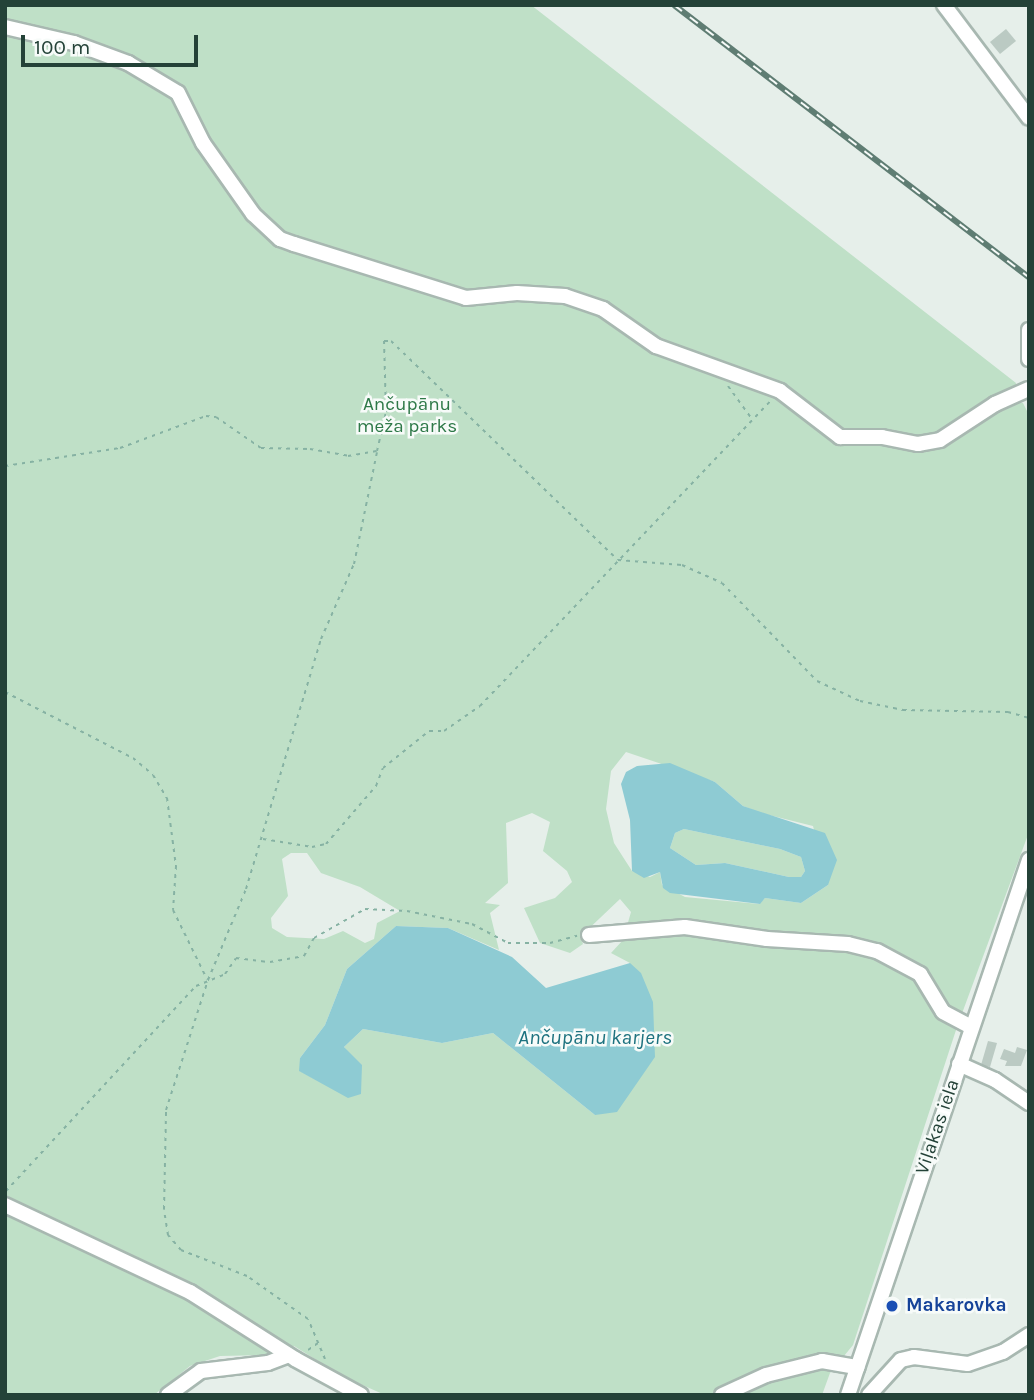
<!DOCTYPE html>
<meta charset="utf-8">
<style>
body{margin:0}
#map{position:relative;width:1034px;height:1400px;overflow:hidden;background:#e6efea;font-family:Karla,sans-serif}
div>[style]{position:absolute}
.green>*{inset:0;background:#bfe0c7}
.water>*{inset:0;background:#8ecbd3}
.building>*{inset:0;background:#bbcac3}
.path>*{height:2px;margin-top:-1px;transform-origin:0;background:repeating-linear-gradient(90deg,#86b2a3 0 3.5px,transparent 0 8.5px)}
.roads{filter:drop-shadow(2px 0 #a8b8b1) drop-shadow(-2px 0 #a8b8b1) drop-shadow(0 2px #a8b8b1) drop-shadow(0 -2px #a8b8b1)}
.minor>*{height:14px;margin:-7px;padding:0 7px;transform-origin:7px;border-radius:7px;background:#fff}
.rail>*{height:6px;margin-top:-3px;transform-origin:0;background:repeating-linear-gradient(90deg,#f7fbf9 0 10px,#5f7d73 0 20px);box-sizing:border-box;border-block:2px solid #5f7d73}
.dots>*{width:19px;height:19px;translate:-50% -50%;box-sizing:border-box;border:4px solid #f7fbf9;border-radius:50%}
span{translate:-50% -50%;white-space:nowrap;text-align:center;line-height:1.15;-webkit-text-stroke:5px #f7fbf9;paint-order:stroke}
.park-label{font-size:19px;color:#2e7948}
.street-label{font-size:19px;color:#244238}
.transit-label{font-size:19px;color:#164399;font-weight:700}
.left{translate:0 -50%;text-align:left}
.water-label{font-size:21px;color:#1d727f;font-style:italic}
.frame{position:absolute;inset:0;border:7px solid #244238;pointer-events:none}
.scale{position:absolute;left:21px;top:35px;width:177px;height:32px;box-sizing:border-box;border:4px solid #244238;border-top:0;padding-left:9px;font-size:21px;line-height:24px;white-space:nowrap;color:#244238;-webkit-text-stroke:5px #f7fbf9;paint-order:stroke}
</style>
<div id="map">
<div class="green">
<div style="clip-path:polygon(evenodd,5px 5px,531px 5px,1016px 383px,1014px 403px,1023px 403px,1029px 415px,1029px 832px,957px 1027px,853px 1345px,830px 1373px,822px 1395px,385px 1395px,342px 1376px,294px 1346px,272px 1355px,220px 1356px,190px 1366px,154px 1395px,5px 1395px,5px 5px,626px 752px,715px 782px,743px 806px,761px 813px,813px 826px,828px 885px,801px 903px,765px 898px,759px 904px,685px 897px,662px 885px,660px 872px,650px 877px,632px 871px,614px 843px,606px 809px,611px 771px,626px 752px,5px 5px,532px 813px,550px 822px,543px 851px,567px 871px,572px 882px,555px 898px,524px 908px,540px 943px,570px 953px,583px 944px,580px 937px,620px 899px,631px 912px,623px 940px,611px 953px,630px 963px,595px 1115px,493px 1033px,442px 1043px,363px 1029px,344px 1047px,351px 1056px,348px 1097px,300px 1071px,300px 1058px,325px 1025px,347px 969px,396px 926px,448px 928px,499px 950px,490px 913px,500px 905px,485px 903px,508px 883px,506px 823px,532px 813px,5px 5px,291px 853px,307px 853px,321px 873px,360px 887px,400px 911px,377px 923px,374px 939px,365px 943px,343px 931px,324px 939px,287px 937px,272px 928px,271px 918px,288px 896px,282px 859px,291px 853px)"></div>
<div style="clip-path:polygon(684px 829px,780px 849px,801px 857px,805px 871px,801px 877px,789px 877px,725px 863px,696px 865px,670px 848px,675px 833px)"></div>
</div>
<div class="water">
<div style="clip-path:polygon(evenodd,670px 763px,715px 782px,743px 806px,825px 833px,837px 860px,828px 885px,801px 903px,765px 898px,760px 904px,670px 893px,663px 888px,660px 872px,644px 878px,632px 871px,630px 820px,621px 784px,626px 772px,637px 766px,670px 763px,684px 829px,780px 849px,801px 857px,805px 871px,801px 877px,789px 877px,725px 863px,696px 865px,670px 848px,675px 833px,684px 829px)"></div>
<div style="clip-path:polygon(396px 926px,448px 928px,512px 957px,546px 988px,630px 963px,641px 973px,653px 1002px,655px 1057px,617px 1112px,595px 1115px,493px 1033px,442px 1043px,363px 1029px,344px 1047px,362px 1065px,361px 1094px,348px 1098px,299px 1071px,300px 1058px,325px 1025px,347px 969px)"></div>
</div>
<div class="building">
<div style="clip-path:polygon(1006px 29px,1016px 41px,1000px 54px,990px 42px)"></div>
<div style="clip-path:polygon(988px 1041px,997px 1043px,990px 1067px,981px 1065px)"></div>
<div style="clip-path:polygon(1017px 1047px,1027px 1050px,1021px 1066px,1005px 1066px,1007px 1061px,1000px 1059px,1004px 1049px,1015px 1053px)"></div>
</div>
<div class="path">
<div style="left:728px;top:386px;width:39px;rotate:54deg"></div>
<div style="left:5px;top:466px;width:116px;rotate:-8.9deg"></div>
<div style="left:120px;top:448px;width:92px;rotate:-20.4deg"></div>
<div style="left:206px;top:416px;width:10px;rotate:6deg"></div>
<div style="left:216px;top:417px;width:55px;rotate:34.6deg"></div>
<div style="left:261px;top:448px;width:49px;rotate:1.2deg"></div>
<div style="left:310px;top:449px;width:39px;rotate:10deg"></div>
<div style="left:348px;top:456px;width:29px;rotate:-10deg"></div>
<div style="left:377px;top:451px;width:40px;rotate:-77deg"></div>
<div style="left:386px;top:412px;width:71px;rotate:-91.6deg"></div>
<div style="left:384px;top:341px;width:7px"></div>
<div style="left:391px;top:341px;width:315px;rotate:44deg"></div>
<div style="left:618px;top:560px;width:64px;rotate:4.5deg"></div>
<div style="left:682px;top:565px;width:44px;rotate:24.2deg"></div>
<div style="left:722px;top:583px;width:136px;rotate:45.9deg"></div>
<div style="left:817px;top:681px;width:47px;rotate:24.9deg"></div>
<div style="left:860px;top:701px;width:44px;rotate:11.8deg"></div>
<div style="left:903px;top:710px;width:105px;rotate:1.1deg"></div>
<div style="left:1008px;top:712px;width:22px;rotate:16deg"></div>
<div style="left:5px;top:692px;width:144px;rotate:27.3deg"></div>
<div style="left:133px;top:758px;width:26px;rotate:40deg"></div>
<div style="left:153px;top:775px;width:27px;rotate:59deg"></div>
<div style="left:167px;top:798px;width:69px;rotate:82.5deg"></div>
<div style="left:176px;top:866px;width:44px;rotate:93.9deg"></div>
<div style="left:173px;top:910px;width:77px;rotate:63.8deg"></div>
<div style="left:263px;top:839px;width:50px;rotate:9.3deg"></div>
<div style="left:312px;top:847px;width:14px;rotate:-12deg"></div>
<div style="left:326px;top:844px;width:77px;rotate:-49.2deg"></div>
<div style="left:376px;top:786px;width:19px;rotate:-69deg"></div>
<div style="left:383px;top:768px;width:59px;rotate:-38.8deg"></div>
<div style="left:429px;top:731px;width:15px"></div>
<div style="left:444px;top:731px;width:44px;rotate:-34.8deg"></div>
<div style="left:480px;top:706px;width:421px;rotate:-46.4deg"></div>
<div style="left:6px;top:1191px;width:280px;rotate:-47.2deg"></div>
<div style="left:196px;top:986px;width:31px;rotate:-22deg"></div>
<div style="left:225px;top:974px;width:19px;rotate:-55deg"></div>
<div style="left:236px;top:958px;width:34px;rotate:7deg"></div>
<div style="left:270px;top:962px;width:35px;rotate:-10deg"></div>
<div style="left:304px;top:956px;width:21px;rotate:-61deg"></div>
<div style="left:314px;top:938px;width:59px;rotate:-29.6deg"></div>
<div style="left:365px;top:909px;width:42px;rotate:2.7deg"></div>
<div style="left:407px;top:911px;width:66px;rotate:11.3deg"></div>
<div style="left:472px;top:924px;width:41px;rotate:27.8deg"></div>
<div style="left:508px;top:943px;width:42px"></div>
<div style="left:550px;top:943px;width:28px;rotate:-15deg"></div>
<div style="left:308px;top:1350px;width:12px;rotate:-35deg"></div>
<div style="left:325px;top:1359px;width:43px;rotate:-113deg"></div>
<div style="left:308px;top:1319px;width:75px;rotate:-144.8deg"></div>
<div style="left:247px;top:1276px;width:71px;rotate:-158.5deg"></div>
<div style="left:181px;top:1250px;width:20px;rotate:-131deg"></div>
<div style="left:168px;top:1235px;width:26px;rotate:-99deg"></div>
<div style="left:164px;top:1209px;width:99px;rotate:-88.8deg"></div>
<div style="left:166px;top:1110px;width:137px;rotate:-72.1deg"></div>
<div style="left:208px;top:980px;width:99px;rotate:-67.3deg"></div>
<div style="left:246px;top:889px;width:261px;rotate:-73.3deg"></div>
<div style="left:321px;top:639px;width:82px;rotate:-66.3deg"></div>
<div style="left:354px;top:564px;width:114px;rotate:-78.4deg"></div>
</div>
<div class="roads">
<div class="minor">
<div style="left:944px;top:5px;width:141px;rotate:53deg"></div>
<div style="left:5px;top:27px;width:71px;rotate:13.1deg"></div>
<div style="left:74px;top:43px;width:58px;rotate:20.3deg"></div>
<div style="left:128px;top:63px;width:58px;rotate:31deg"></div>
<div style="left:178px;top:93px;width:56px;rotate:63.4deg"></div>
<div style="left:203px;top:143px;width:87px;rotate:54.8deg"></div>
<div style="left:253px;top:214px;width:37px;rotate:43deg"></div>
<div style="left:280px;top:239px;width:15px;rotate:20deg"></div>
<div style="left:294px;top:244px;width:180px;rotate:17.4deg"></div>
<div style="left:466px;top:298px;width:51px;rotate:-5.6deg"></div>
<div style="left:517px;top:293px;width:48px;rotate:3.6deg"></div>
<div style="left:565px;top:296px;width:40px;rotate:18.9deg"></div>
<div style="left:603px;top:309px;width:65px;rotate:34.9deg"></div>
<div style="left:656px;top:346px;width:132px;rotate:19.9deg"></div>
<div style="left:780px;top:391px;width:76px;rotate:37.5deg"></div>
<div style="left:840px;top:437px;width:42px"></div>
<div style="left:882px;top:437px;width:37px;rotate:11deg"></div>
<div style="left:918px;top:444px;width:22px;rotate:-10deg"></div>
<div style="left:940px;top:440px;width:66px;rotate:-33.2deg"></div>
<div style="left:995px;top:404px;width:37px;rotate:-24deg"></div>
<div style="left:1029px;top:330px;width:29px;rotate:90deg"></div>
<div style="left:589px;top:935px;width:96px;rotate:-4.8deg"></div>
<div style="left:685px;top:927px;width:83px;rotate:8.3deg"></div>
<div style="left:767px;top:939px;width:81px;rotate:3.5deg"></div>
<div style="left:848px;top:944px;width:30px;rotate:14deg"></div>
<div style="left:877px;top:951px;width:49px;rotate:28.1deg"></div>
<div style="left:920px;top:974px;width:44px;rotate:58.8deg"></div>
<div style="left:943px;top:1012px;width:32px;rotate:28deg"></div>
<div style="left:959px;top:1064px;width:39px;rotate:24deg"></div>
<div style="left:995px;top:1080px;width:41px;rotate:34.1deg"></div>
<div style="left:5px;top:1205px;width:204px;rotate:25.2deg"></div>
<div style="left:190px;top:1292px;width:125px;rotate:32.5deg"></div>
<div style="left:295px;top:1359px;width:75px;rotate:28.6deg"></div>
<div style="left:168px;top:1395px;width:41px;rotate:-36deg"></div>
<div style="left:201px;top:1371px;width:67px;rotate:-6.8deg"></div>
<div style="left:268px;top:1363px;width:22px;rotate:-21deg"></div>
<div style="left:722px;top:1395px;width:48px;rotate:-24.4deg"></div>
<div style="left:766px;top:1375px;width:58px;rotate:-14deg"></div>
<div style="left:822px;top:1361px;width:36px;rotate:10deg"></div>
<div style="left:848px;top:1395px;width:565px;rotate:-71.31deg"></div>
<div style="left:869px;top:1395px;width:47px;rotate:-47.6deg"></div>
<div style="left:901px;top:1360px;width:13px;rotate:-13deg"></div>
<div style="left:914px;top:1357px;width:54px;rotate:7.4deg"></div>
<div style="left:968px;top:1364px;width:37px;rotate:-19deg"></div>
<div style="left:1003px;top:1352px;width:31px;rotate:-33deg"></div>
</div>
</div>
<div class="rail">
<div style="left:674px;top:5px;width:447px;rotate:37.5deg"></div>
</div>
<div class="dots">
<div style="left:892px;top:1306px;background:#1a4fb4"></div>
</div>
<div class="park-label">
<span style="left:407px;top:416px">Ančupānu<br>meža parks</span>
</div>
<div class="street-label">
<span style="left:938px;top:1127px;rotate:-71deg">Viļakas iela</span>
</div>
<div class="transit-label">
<span class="left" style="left:906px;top:1306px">Makarovka</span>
</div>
<div class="water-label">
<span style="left:595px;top:1037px">Ančupānu karjers</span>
</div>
<div class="frame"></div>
<div class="scale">100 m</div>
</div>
